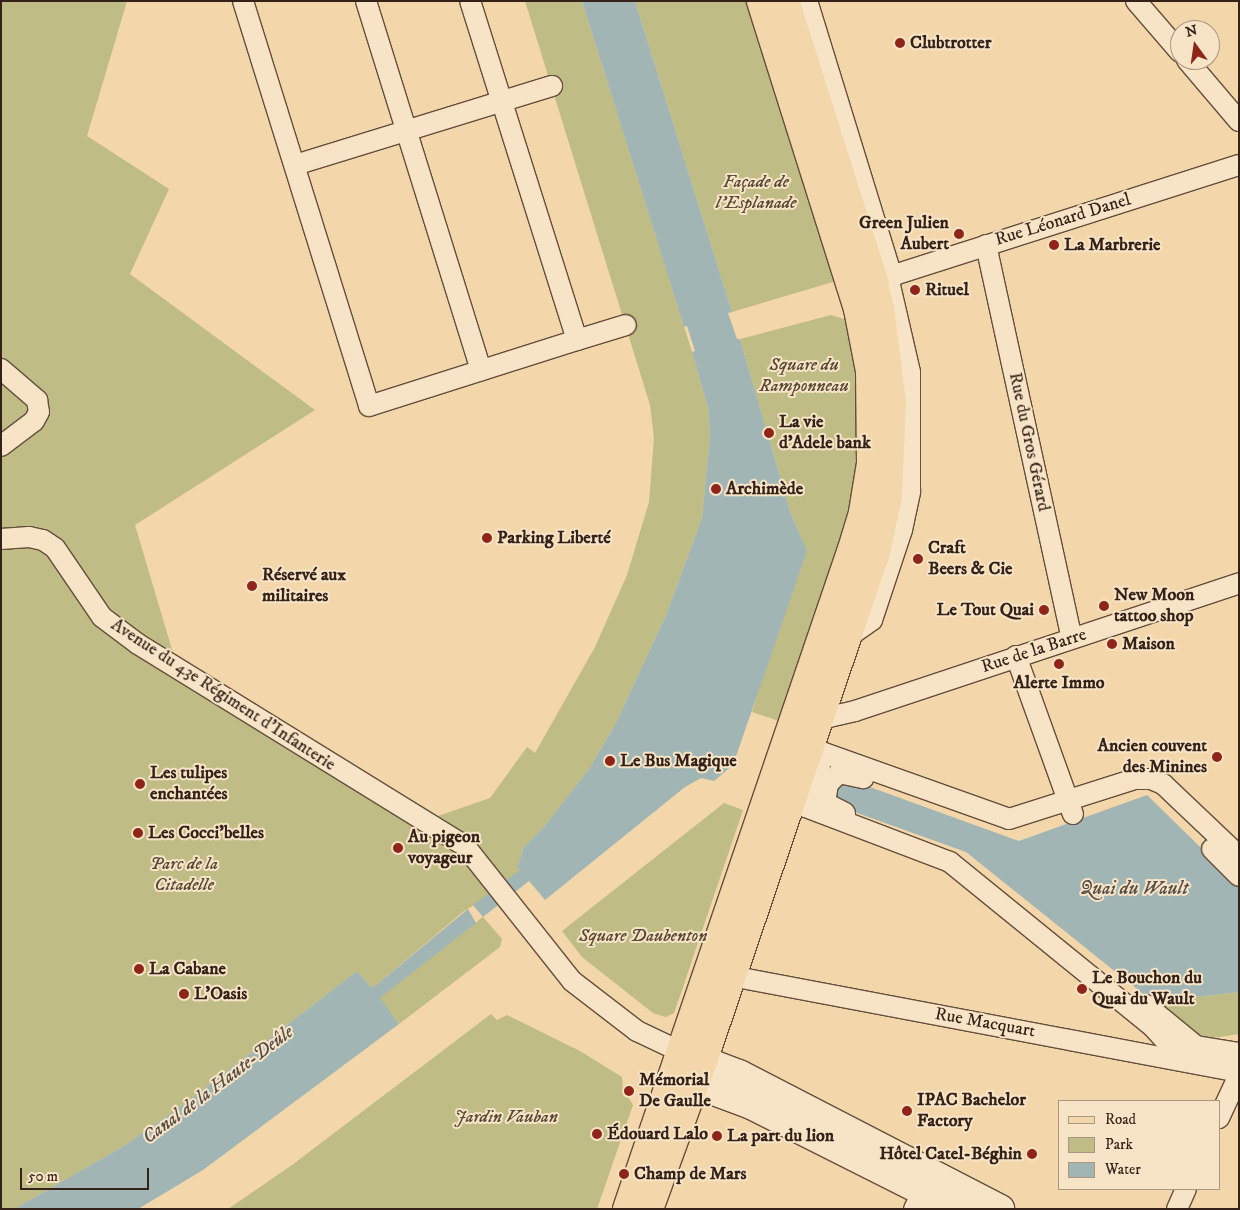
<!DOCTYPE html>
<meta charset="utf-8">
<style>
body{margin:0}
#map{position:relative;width:1240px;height:1210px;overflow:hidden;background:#f3d6a9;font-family:"IM FELL DW Pica",serif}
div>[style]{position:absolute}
.green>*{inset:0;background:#bfbc85}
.water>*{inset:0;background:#a1b6b4}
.roads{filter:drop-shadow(1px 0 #644e3c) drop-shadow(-1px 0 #644e3c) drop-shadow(0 1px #644e3c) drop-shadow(0 -1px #644e3c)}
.street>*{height:20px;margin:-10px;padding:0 10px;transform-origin:10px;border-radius:10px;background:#f7e4c7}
.secondary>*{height:28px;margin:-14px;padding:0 14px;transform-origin:14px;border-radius:14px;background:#f7e4c7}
.primary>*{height:28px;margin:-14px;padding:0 14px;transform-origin:14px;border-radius:14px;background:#f3d6a9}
.dots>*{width:14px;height:14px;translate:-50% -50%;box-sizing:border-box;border:2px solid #f7e4c7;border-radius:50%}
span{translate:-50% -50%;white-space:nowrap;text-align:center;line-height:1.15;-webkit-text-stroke:4px #f7e4c7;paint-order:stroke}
.poi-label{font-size:18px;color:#342118;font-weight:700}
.left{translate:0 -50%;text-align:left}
.right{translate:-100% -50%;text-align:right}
.park-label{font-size:18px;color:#574833;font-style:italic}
.street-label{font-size:18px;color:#342118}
.water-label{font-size:19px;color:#554e47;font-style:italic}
.frame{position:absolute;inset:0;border:2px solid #342118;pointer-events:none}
.legend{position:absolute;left:1058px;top:1100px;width:162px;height:90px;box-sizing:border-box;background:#f7e4c7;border:1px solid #a99681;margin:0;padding:6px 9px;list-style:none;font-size:15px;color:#342118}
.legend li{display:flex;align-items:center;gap:10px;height:25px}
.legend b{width:25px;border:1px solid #a99681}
.north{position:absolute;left:1170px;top:20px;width:50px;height:50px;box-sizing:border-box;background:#f7e4c7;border:1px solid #a99681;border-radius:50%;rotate:346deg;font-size:14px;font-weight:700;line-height:20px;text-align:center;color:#342118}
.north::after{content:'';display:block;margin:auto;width:18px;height:22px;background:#8f2418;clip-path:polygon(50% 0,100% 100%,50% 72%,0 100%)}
.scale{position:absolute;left:20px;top:1168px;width:129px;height:22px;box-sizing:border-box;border:2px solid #342118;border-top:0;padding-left:6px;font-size:15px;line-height:18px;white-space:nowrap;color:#342118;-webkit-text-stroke:4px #f7e4c7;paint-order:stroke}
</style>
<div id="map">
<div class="green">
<div style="clip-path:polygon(1px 1px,127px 1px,87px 136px,169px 189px,130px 274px,315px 410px,135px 525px,173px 653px,389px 787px,438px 816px,490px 798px,527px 747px,535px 753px,595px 647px,627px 575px,649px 502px,654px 438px,650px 405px,525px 1px,582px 1px,692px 352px,708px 408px,710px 435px,702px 518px,666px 615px,616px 723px,589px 769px,543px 828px,524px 847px,517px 867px,525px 876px,464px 911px,375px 986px,371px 987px,357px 971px,184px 1104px,122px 1147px,14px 1209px,1px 1209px)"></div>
<div style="clip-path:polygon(635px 1px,756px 1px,836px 281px,732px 312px)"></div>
<div style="clip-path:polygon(831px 315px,850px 321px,856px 371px,858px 459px,855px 503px,782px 722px,752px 712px,803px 542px,791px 514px,740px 339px)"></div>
<div style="clip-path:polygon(724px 803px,743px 810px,682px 990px,674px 1013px,666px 1017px,653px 1013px,582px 957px,562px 931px)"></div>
<div style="clip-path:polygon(483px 917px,502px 939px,500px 947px,399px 1024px,379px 998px)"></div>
<div style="clip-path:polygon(1239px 992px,1239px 1034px,1200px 1040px,1153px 1002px)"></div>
<div style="clip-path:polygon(491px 1014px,497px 1020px,507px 1015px,580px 1051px,622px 1077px,623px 1089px,633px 1105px,597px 1209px,228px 1209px,292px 1165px)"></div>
</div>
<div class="water">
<div style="clip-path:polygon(582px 1px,635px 1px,732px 312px,728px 313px,737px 339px,740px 339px,791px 514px,807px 551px,733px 765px,714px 781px,701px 778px,685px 787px,545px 900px,529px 881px,483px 917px,473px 905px,520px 870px,517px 867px,524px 847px,543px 828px,589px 769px,616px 723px,666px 615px,702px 518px,710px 435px,708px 408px,692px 352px,695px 351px,687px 326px,684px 327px)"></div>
<div style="clip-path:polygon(845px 778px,1019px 841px,1147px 795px,1239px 885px,1239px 992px,1153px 1002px,966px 852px,832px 804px,838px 780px)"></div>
<div style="clip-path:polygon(468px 909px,476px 923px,380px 998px,399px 1024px,203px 1170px,138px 1209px,14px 1209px,122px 1147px,184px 1104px,357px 971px,371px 987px,375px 986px)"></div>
</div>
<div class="roads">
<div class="street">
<div style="left:243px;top:1px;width:424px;rotate:72.7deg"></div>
<div style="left:369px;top:406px;width:218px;rotate:-17.6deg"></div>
<div style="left:577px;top:340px;width:355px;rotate:-107.5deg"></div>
<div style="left:366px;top:1px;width:387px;rotate:72.7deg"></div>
<div style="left:1136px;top:1px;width:67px;rotate:49.2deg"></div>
<div style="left:1187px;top:60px;width:80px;rotate:49.6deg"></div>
<div style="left:295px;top:165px;width:269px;rotate:-17.1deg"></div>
<div style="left:986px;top:245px;width:402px;rotate:77.7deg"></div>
<div style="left:577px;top:340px;width:51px;rotate:-17deg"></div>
<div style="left:1px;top:369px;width:48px;rotate:40.7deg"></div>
<div style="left:37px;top:400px;width:12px;rotate:81deg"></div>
<div style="left:39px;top:412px;width:10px;rotate:119deg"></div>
<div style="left:34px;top:421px;width:41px;rotate:142.9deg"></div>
<div style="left:1px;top:539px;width:28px;rotate:-4deg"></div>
<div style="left:29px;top:537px;width:14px;rotate:12deg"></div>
<div style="left:43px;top:540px;width:14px;rotate:34deg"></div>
<div style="left:55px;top:548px;width:83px;rotate:55.7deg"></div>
<div style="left:102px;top:617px;width:45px;rotate:36.9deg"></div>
<div style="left:138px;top:644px;width:384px;rotate:31.7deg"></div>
<div style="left:465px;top:846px;width:172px;rotate:51.6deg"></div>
<div style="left:572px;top:981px;width:82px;rotate:37.6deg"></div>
<div style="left:637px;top:1031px;width:49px;rotate:25.5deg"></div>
<div style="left:845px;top:639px;width:33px;rotate:-35deg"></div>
<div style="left:872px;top:620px;width:95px;rotate:-71.6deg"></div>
<div style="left:902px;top:530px;width:40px;rotate:-78deg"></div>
<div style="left:910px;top:491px;width:119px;rotate:-90deg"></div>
<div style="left:910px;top:372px;width:98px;rotate:-103deg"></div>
<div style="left:888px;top:277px;width:368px;rotate:-17.7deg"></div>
<div style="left:1016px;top:656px;width:168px;rotate:70.2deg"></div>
<div style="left:807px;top:716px;width:22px;rotate:3deg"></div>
<div style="left:829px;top:717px;width:27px;rotate:-13deg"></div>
<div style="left:855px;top:711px;width:405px;rotate:-18.4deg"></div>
<div style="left:845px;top:813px;width:22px;rotate:-153deg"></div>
<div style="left:825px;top:803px;width:19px;rotate:-81deg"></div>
<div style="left:828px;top:784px;width:16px;rotate:-45deg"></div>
<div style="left:839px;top:773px;width:25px;rotate:12deg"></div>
<div style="left:1212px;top:849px;width:38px;rotate:45deg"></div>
<div style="left:731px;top:976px;width:517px;rotate:10.7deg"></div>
<div style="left:1146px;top:1005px;width:65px;rotate:39.4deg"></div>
<div style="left:1196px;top:1046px;width:44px;rotate:9.2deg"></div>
<div style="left:1183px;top:1060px;width:45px;rotate:-132.3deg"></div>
<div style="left:1153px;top:1027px;width:262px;rotate:-140.9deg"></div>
<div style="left:950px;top:862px;width:154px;rotate:-159.1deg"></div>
<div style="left:806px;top:807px;width:57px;rotate:-71.6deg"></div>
<div style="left:824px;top:753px;width:196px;rotate:19.6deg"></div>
<div style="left:1009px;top:819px;width:132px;rotate:-17.6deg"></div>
<div style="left:1135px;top:779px;width:16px"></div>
<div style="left:1151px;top:779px;width:13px;rotate:23deg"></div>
<div style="left:1163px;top:784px;width:105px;rotate:43.5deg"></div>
<div style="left:1219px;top:1118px;width:47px;rotate:-65.1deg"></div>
<div style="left:914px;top:1209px;width:34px;rotate:-63deg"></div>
<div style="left:1177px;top:1209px;width:22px;rotate:-66deg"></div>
</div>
<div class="secondary">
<div style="left:803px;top:1px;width:289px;rotate:72.9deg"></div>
<div style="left:888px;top:277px;width:36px;rotate:164deg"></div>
<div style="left:958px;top:1209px;width:232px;rotate:-153.3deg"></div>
<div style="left:751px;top:1105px;width:66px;rotate:-159.6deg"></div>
<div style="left:689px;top:1082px;width:16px;rotate:-117deg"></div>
<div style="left:682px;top:1068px;width:16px;rotate:-94deg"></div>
<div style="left:681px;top:1052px;width:62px;rotate:20.8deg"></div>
<div style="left:739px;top:1074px;width:294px;rotate:27.3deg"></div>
</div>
<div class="primary">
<div style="left:627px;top:1209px;width:697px;rotate:-71.18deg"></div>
<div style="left:852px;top:549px;width:39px;rotate:-73deg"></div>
<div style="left:863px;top:512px;width:50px;rotate:-80.7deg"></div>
<div style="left:871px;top:463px;width:92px;rotate:-90.6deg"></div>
<div style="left:870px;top:371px;width:63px;rotate:-101deg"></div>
<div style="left:858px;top:309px;width:323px;rotate:-107.5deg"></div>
<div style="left:649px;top:1209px;width:161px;rotate:-70deg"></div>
<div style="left:704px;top:1058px;width:534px;rotate:-71.23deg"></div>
<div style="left:876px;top:552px;width:57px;rotate:-77.9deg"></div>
<div style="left:888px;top:496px;width:94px;rotate:-87.6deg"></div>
<div style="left:892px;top:402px;width:88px;rotate:-97.2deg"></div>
<div style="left:881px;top:315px;width:35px;rotate:-102deg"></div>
<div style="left:874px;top:281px;width:294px;rotate:-107.6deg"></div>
</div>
</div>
<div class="dots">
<div style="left:900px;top:43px;background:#8f2418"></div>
<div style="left:959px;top:234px;background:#8f2418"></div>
<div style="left:1054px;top:245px;background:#8f2418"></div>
<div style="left:915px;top:290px;background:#8f2418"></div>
<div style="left:769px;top:433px;background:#8f2418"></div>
<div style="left:716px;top:489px;background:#8f2418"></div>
<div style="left:487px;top:538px;background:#8f2418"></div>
<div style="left:918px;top:559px;background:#8f2418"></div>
<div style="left:252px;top:586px;background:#8f2418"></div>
<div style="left:1104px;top:606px;background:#8f2418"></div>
<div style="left:1044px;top:610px;background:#8f2418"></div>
<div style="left:1112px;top:644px;background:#8f2418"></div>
<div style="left:1059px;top:664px;background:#8f2418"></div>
<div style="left:1217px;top:757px;background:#8f2418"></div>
<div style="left:610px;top:761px;background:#8f2418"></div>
<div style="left:140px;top:784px;background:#8f2418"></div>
<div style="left:138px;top:833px;background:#8f2418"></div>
<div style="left:398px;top:848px;background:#8f2418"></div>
<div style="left:139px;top:969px;background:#8f2418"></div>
<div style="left:1082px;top:989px;background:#8f2418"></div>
<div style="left:184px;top:994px;background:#8f2418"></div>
<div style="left:629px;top:1091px;background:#8f2418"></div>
<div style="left:907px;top:1111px;background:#8f2418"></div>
<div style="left:597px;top:1134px;background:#8f2418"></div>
<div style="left:717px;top:1136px;background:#8f2418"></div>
<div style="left:1032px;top:1154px;background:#8f2418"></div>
<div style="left:624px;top:1174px;background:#8f2418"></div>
</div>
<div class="poi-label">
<span class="left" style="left:910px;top:43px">Clubtrotter</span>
<span class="right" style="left:949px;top:234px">Green Julien<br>Aubert</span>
<span class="left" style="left:1064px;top:245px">La Marbrerie</span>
<span class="left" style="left:925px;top:290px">Rituel</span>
<span class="left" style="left:779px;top:433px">La vie<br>d’Adele bank</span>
<span class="left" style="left:726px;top:489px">Archimède</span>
<span class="left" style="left:497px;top:538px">Parking Liberté</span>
<span class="left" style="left:928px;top:559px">Craft<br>Beers &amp; Cie</span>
<span class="left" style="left:262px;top:586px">Réservé aux<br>militaires</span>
<span class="left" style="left:1114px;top:606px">New Moon<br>tattoo shop</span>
<span class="right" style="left:1034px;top:610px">Le Tout Quai</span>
<span class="left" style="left:1122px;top:644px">Maison</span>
<span style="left:1059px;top:683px">Alerte Immo</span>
<span class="right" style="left:1207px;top:757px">Ancien couvent<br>des Minines</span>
<span class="left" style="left:620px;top:761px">Le Bus Magique</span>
<span class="left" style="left:150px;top:784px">Les tulipes<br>enchantées</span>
<span class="left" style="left:148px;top:833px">Les Cocci'belles</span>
<span class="left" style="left:408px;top:848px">Au pigeon<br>voyageur</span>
<span class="left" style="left:149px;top:969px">La Cabane</span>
<span class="left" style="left:1092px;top:989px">Le Bouchon du<br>Quai du Wault</span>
<span class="left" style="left:194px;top:994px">L'Oasis</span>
<span class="left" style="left:639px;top:1091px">Mémorial<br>De Gaulle</span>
<span class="left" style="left:917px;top:1111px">IPAC Bachelor<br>Factory</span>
<span class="left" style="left:607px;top:1134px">Édouard Lalo</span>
<span class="left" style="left:727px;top:1136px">La part du lion</span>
<span class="right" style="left:1022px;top:1154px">Hôtel Catel-Béghin</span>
<span class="left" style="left:634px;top:1174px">Champ de Mars</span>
</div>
<div class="park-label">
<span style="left:756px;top:193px">Façade de<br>l'Esplanade</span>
<span style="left:804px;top:376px">Square du<br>Ramponneau</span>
<span style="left:184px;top:875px">Parc de la<br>Citadelle</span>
<span style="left:643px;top:936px">Square Daubenton</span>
<span style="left:506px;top:1117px">Jardin Vauban</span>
</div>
<div class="street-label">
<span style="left:1063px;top:220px;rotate:-17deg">Rue Léonard Danel</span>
<span style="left:1029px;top:442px;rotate:78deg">Rue du Gros Gérard</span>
<span style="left:1034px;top:651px;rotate:-18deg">Rue de la Barre</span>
<span style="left:223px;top:695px;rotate:33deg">Avenue du 43e Régiment d'Infanterie</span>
<span style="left:985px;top:1023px;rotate:10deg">Rue Macquart</span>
</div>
<div class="water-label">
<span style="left:1134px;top:889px">Quai du Wault</span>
<span style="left:218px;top:1085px;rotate:-37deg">Canal de la Haute-Deûle</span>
</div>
<div class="frame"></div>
<ul class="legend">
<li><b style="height:6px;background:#f3d6a9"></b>Road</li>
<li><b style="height:14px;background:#bfbc85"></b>Park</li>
<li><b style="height:14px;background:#a1b6b4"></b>Water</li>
</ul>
<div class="north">N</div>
<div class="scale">50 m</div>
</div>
